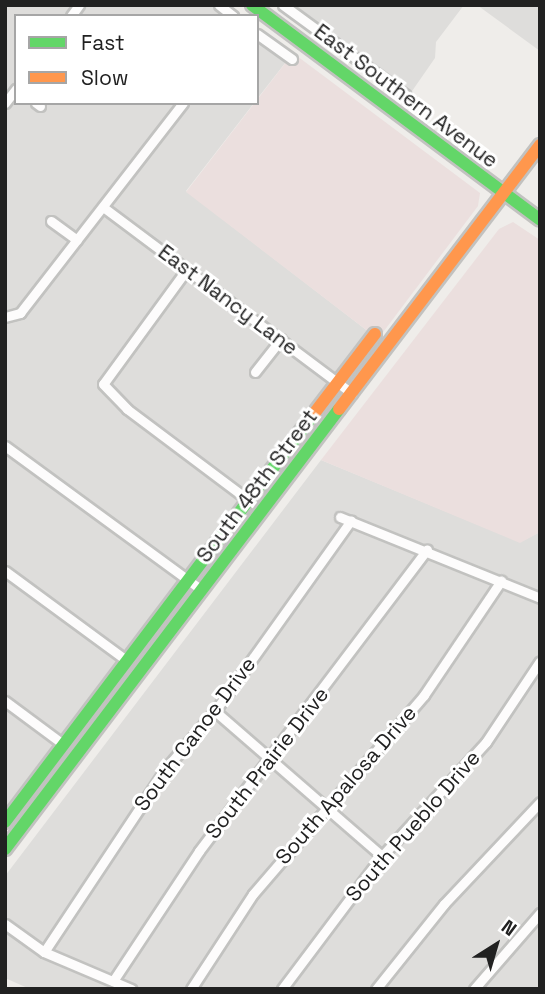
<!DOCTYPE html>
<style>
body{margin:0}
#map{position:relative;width:545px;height:994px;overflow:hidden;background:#efedea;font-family:"Space Grotesk",sans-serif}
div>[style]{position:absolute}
.residential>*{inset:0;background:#dedddb}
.commercial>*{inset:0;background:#ebdfde}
.roads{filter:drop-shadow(2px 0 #c2c2c0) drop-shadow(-2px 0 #c2c2c0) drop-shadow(0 2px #c2c2c0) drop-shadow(0 -2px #c2c2c0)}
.street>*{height:9px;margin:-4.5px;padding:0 4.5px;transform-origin:4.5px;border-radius:4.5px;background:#fdfcfc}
.fast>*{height:12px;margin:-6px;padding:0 6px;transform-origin:6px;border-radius:6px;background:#63d668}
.slow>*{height:12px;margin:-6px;padding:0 6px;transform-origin:6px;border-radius:6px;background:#ff974d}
span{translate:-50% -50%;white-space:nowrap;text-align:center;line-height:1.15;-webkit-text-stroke:6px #fff;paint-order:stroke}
.street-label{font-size:21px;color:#212121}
.frame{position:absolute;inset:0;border:7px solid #212121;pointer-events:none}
.legend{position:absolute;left:14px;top:14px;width:245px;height:91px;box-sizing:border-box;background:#fff;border:2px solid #a6a6a6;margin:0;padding:9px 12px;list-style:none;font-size:21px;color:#212121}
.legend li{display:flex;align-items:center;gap:14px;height:35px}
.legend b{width:35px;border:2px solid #a6a6a6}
.north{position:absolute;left:461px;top:910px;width:70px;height:70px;-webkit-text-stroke:5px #fff;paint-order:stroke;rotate:37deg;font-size:19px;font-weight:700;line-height:28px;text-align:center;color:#212121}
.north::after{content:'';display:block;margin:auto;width:24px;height:32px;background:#212121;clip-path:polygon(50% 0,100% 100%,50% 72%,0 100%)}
</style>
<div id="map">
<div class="residential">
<div style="clip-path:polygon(5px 5px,229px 5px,243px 16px,16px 16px,16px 103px,254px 103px,186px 191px,378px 339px,5px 831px)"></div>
<div style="clip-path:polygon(290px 5px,464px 5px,436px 42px,435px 58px,410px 94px)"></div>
<div style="clip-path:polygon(477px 5px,540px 5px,540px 51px)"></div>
<div style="clip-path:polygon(257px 26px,293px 53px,257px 99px)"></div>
<div style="clip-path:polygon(321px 460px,520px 542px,540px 532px,540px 989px,30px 989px,5px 978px,5px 876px)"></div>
</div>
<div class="commercial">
<div style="clip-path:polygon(293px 53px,480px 193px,478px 206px,378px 339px,186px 192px)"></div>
<div style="clip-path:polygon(513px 222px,540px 240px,540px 532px,520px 543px,321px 460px,499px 229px)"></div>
</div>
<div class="roads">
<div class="street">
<div style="left:219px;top:5px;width:18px;rotate:38deg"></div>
<div style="left:283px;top:5px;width:152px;rotate:36.2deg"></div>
<div style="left:71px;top:16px;width:14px;rotate:-54deg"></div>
<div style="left:257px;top:34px;width:43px;rotate:35.5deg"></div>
<div style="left:5px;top:103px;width:18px;rotate:-52deg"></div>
<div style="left:36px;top:103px;width:5px;rotate:37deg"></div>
<div style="left:103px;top:207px;width:311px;rotate:36.8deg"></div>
<div style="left:51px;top:221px;width:32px;rotate:36deg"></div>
<div style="left:187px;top:269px;width:142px;rotate:126.1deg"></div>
<div style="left:103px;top:384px;width:35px;rotate:46deg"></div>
<div style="left:127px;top:409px;width:151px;rotate:36.9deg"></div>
<div style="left:5px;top:317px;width:16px;rotate:-15deg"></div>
<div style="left:20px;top:313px;width:266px;rotate:-52.2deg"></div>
<div style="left:255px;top:372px;width:42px;rotate:-51.8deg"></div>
<div style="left:5px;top:446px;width:244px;rotate:36.2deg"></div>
<div style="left:340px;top:517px;width:216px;rotate:22deg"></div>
<div style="left:5px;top:571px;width:150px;rotate:36.3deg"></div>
<div style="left:5px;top:701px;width:72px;rotate:36.6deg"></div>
<div style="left:215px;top:711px;width:221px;rotate:41deg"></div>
<div style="left:5px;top:924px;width:48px;rotate:35.7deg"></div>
<div style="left:44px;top:952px;width:95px;rotate:23deg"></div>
<div style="left:44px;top:952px;width:222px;rotate:-56.4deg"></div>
<div style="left:167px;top:767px;width:74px;rotate:-49.4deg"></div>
<div style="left:215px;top:711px;width:234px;rotate:-54.5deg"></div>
<div style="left:113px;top:981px;width:156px;rotate:-56.5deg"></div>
<div style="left:199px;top:851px;width:378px;rotate:-52.9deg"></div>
<div style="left:191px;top:989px;width:113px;rotate:-56.9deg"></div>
<div style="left:253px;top:894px;width:262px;rotate:-49.3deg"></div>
<div style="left:424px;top:695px;width:138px;rotate:-56deg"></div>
<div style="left:282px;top:989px;width:166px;rotate:-53.1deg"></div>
<div style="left:382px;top:856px;width:154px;rotate:-47.6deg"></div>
<div style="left:486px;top:742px;width:97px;rotate:-56.3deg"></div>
<div style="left:376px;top:989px;width:109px;rotate:-51.3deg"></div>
<div style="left:444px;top:904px;width:140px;rotate:-46.7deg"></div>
<div style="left:474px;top:989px;width:101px;rotate:-49deg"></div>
</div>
<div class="fast">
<div style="left:252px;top:5px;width:359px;rotate:36.7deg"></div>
<div style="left:5px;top:822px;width:510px;rotate:-52.88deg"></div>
<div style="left:5px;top:849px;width:552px;rotate:-52.8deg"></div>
</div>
<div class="slow">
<div style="left:339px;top:409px;width:332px;rotate:-52.7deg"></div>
<div style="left:313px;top:415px;width:102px;rotate:-52.6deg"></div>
</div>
</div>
<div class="street-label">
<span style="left:406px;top:96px;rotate:37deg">East Southern Avenue</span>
<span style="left:228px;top:300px;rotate:37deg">East Nancy Lane</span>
<span style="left:257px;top:486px;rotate:-53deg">South 48th Street</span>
<span style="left:195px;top:734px;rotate:-53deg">South Canoe Drive</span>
<span style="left:267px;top:763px;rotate:-52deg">South Prairie Drive</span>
<span style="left:346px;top:785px;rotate:-49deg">South Apalosa Drive</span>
<span style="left:413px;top:826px;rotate:-49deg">South Pueblo Drive</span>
</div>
<div class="frame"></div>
<ul class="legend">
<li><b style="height:9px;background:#63d668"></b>Fast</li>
<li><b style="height:9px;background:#ff974d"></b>Slow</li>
</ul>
<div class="north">N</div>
</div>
